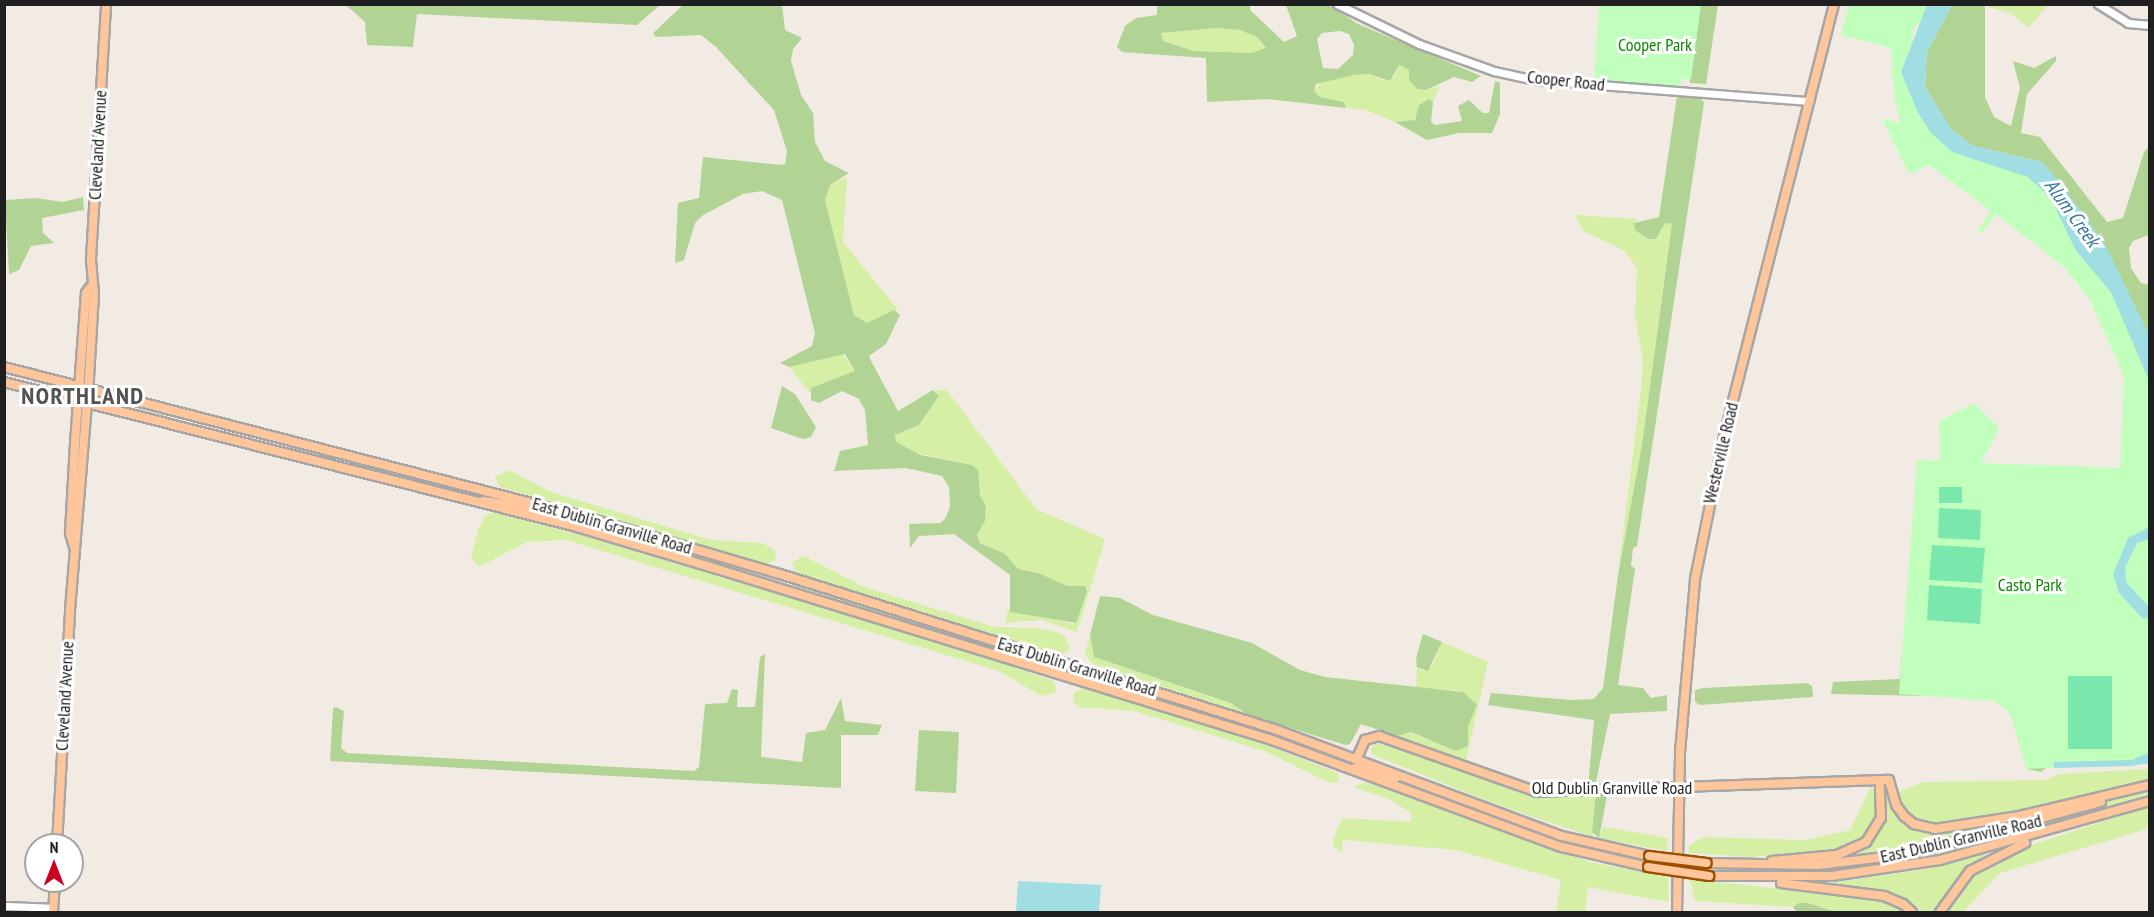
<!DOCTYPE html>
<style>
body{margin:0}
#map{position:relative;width:2154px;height:917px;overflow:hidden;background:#f1ebe4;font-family:"PT Sans Narrow",sans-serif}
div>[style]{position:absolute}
.grass>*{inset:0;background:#d5f0a5}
.forest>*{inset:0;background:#b1d495}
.park>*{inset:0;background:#c1ffbd}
.pitch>*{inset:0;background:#7ae8ad}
.water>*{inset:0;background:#a0dee3}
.roads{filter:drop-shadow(2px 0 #a6a6a6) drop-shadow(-2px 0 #a6a6a6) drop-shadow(0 2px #a6a6a6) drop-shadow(0 -2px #a6a6a6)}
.minor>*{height:7px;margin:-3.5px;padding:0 3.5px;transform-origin:3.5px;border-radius:3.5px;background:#fff}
.major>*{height:8px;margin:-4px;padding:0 4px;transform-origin:4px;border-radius:4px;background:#ffc59b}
.bridges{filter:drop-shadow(2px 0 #9a5000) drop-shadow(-2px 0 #9a5000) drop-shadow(0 2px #9a5000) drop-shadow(0 -2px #9a5000)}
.major-bridge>*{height:8px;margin:-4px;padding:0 4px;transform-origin:4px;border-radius:4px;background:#ffc59b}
span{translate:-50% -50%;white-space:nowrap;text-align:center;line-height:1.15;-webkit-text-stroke:6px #fff;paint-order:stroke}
.park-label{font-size:18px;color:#098a00}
.street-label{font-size:18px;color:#1f1f1f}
.water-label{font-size:20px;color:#3a7ca0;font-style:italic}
.district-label{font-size:24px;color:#525252;font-weight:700;letter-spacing:1.5px}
.frame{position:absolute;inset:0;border:6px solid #1f1f1f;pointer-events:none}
.north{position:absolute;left:24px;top:833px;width:60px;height:60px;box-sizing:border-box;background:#fff;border:2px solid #a5a5a5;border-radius:50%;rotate:0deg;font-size:16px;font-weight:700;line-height:24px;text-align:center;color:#1f1f1f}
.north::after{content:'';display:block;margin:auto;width:21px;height:27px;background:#ce001f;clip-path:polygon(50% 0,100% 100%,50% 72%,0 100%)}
</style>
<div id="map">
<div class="grass">
<div style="clip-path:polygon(2048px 5px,2028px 28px,2010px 13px,1985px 6px)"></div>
<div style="clip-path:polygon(1216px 28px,1240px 30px,1257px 37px,1266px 49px,1251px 53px,1194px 51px,1163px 41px,1161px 33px)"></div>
<div style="clip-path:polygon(1399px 65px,1409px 70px,1426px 90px,1440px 86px,1433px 102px,1429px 99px,1412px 121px,1395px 122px,1366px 110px,1346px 108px,1344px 102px,1320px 97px,1314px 91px,1321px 82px,1354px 75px,1369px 74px,1384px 81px,1394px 77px)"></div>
<div style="clip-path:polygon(847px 177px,843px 242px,898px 310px,867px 323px,854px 315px,825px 200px,830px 185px)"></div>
<div style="clip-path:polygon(1574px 215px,1638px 219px,1634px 223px,1656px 239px,1664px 223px,1672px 224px,1642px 445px,1618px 575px,1641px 389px,1643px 361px,1635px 315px,1637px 268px,1625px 251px,1585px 232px)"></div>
<div style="clip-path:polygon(841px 352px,855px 371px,809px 392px,789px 367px)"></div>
<div style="clip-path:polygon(946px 389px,1036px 509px,1105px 539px,1077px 632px,1042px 620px,1005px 623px,1008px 609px,1010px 612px,1036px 614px,1073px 624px,1086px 588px,1067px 586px,1038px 573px,1018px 569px,1005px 554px,980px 543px,977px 535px,985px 521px,986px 507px,980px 495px,978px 470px,972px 465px,921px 454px,896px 443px,895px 435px,919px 425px,937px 400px,936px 391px)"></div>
<div style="clip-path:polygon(509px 470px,551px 492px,711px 540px,763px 543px,775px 551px,776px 560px,764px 565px,500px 487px,495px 477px)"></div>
<div style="clip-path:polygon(509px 505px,593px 523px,765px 577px,664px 550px)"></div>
<div style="clip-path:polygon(492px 512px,581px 535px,961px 649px,1054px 681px,1057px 692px,1041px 696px,999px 671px,566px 540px,527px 542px,479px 567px,471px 557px,478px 530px,485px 516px)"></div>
<div style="clip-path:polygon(804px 556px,864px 587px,995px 627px,1036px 628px,1056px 632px,1065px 636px,1070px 648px,1065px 654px,1054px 653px,796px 573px,792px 562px)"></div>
<div style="clip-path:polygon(794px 584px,1043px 660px,1043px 661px,802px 592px,792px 587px)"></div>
<div style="clip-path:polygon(1090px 635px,1094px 657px,1231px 703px,1246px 714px,1093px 664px,1085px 654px)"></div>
<div style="clip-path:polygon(1442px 642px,1488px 662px,1466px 761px,1397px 736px,1410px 732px,1456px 751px,1468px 746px,1468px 726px,1477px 705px,1457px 690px,1416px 689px,1417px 667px,1423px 671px,1433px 665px)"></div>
<div style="clip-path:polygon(1100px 683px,1190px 705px,1328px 751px,1327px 754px)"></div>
<div style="clip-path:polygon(1086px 688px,1238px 734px,1338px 773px,1339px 782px,1330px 783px,1264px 751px,1134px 711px,1078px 707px,1073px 700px,1074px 692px)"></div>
<div style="clip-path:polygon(1375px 744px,1387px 745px,1527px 793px,1596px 794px,1593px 837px,1498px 805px,1373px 755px,1370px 749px)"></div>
<div style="clip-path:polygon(2149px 769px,2147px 781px,2043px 806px,1942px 824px,1913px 817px,1903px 807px,1899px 792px,1923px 782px,2046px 780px,2059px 774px)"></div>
<div style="clip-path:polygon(1380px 774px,1464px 802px,1553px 837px,1516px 827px)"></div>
<div style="clip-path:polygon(1365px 782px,1590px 862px,1668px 877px,1669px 902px,1588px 887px,1585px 912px,1556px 912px,1561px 880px,1456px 850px,1343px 840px,1342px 853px,1334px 847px,1333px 840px,1342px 818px,1411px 822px,1411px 813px,1391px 800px,1353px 787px)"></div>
<div style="clip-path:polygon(1871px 787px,1878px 794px,1879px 815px,1867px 837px,1839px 850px,1752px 857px,1689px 853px,1689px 846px,1703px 837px,1806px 840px,1850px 830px)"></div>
<div style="clip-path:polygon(1885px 789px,1914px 826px,2018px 820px,1932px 844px,1843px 858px,1864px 847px,1880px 831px,1885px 818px)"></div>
<div style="clip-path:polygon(2149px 789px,2149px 794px,1957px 852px,1859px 870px,1815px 872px,1960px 846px)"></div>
<div style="clip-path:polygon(2149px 806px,2147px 829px,2000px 873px,1963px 912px,1944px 912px,1972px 874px,2019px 849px)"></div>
<div style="clip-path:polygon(1603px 827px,1668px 838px,1667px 851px,1599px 838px)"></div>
<div style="clip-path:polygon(1987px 853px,1951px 887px,1936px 912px,1916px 912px,1874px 891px,1825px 884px,1920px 870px)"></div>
<div style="clip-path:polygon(1690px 879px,1884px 900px,1906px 912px,1836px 912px,1808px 903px,1793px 907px,1695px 901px)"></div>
</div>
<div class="forest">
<div style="clip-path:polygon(346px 5px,660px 4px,660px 5px,637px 25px,417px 14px,413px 47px,367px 45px,365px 22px)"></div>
<div style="clip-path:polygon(683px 5px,782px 5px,785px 30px,802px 38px,793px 49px,791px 61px,801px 95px,813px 113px,815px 142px,825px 161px,849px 173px,830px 185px,825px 200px,854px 315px,867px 323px,894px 310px,900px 315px,886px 344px,869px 356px,871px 361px,898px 411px,933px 390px,939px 396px,919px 425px,895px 435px,896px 442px,921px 455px,972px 465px,978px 470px,980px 495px,986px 507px,985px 521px,977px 535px,980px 543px,1005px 554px,1018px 569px,1038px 573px,1067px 586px,1085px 586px,1087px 592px,1076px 623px,1010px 612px,1010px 575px,954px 534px,919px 536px,910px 548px,909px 524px,940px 523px,945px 519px,950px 507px,949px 487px,942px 476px,906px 468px,834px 471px,840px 451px,868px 445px,865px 410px,859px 399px,842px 391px,819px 403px,811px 400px,811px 388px,855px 371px,845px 354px,789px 367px,780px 363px,812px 346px,815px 333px,782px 200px,762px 191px,743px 194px,703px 215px,695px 223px,684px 260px,675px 263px,678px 203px,699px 198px,703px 157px,781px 165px,785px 164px,787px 151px,774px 110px,716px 47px,701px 35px,656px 37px,653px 33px)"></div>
<div style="clip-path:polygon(evenodd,1157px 5px,1250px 5px,1250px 10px,1284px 42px,1297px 36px,1286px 5px,1329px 5px,1358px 24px,1481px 76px,1472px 82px,1454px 77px,1426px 90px,1417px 89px,1409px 80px,1409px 70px,1399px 65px,1390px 81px,1369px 74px,1354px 75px,1316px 84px,1314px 91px,1320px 97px,1344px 102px,1346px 108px,1268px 99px,1207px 102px,1206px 58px,1122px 52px,1117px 47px,1125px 26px,1136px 18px,1157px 15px,1157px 5px,1216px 28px,1240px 30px,1257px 37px,1266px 48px,1251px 53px,1194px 51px,1163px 41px,1161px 33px,1216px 28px,1157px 5px,1340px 31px,1349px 34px,1354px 45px,1353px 55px,1338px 69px,1323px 68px,1317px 39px,1322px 33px,1340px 31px)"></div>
<div style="clip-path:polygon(1698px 5px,1718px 5px,1706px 84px,1690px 83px,1689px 76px)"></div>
<div style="clip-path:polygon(1952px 5px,1985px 5px,1985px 97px,1994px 117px,2011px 126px,2020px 88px,2013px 61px,2034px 68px,2056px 56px,2056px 61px,2027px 94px,2021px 133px,2040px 137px,2107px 222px,2123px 218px,2144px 152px,2149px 147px,2149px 235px,2133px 241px,2129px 248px,2131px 268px,2141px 283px,2149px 285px,2149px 335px,2077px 208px,2042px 162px,1973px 146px,1951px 129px,1925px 87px,1927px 52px)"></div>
<div style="clip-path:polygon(1495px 81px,1500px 83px,1500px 114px,1492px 133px,1459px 133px,1427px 140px,1395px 122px,1415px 120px,1419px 105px,1429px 99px,1433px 102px,1431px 122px,1435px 125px,1462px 121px,1458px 106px,1469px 100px,1483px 113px,1489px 113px)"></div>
<div style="clip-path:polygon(1677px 96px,1701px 98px,1704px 103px,1637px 546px,1633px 548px,1631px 565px,1635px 569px,1618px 685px,1643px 688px,1651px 698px,1667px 695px,1667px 711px,1610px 714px,1596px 782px,1588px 787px,1594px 720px,1488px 705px,1491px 693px,1570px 700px,1594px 699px,1603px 688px,1618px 575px,1642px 445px,1672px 224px,1665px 223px,1656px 239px,1648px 239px,1635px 230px,1634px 223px,1659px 217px)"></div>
<div style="clip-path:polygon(83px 197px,84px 210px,42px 218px,43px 233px,54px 243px,31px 246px,19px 270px,9px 274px,5px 200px,37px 198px,62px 202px)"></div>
<div style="clip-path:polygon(782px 386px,795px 394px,816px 427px,811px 437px,803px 439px,771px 428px)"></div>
<div style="clip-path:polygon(1100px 596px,1120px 598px,1153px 615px,1252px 643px,1300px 670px,1325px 677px,1463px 692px,1477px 705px,1468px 726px,1468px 746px,1456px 751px,1411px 732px,1397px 736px,1361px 724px,1350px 744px,1345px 745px,1246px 714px,1231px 703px,1094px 657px,1090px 635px)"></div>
<div style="clip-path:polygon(1423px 634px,1442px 642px,1428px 671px,1417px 667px,1416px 658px)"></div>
<div style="clip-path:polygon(765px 654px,761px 757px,802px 762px,806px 733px,825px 730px,841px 698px,845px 721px,882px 725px,878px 735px,841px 735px,841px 788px,330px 761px,333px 708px,336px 707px,344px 711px,341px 748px,347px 753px,694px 771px,699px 767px,705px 704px,727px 703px,732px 689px,738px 690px,737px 707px,755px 707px,760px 657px)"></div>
<div style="clip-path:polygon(1902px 654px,1997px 682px,2046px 768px,2041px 772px,2027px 769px,2013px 721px,2008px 711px,1995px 701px,1974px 697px,1831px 694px,1833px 682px,1900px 679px)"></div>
<div style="clip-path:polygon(1807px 683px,1812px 686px,1813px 697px,1700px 705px,1695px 702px,1695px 690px,1704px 688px)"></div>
<div style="clip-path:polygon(919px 730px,959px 732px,956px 793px,915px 791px)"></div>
<div style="clip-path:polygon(1596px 794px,1607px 796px,1599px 838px,1592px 832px)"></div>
<div style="clip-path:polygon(1799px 903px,1808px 903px,1836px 912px,1796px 912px,1793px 907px)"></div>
</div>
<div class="park">
<div style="clip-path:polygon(1599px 5px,1701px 5px,1691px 79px,1681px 79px,1680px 88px,1594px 81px)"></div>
<div style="clip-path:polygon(1849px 5px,1936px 5px,1914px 28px,1908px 74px,1925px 112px,1979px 153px,2026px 160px,2111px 278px,2149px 362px,2149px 763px,2027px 769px,2013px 721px,2008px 711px,1995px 701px,1899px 694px,1917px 460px,1940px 461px,1939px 421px,1974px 403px,1999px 428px,1981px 463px,2120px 468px,2124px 376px,2090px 300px,2064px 267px,1996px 214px,1981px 234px,1977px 231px,1991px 211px,1929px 165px,1909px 174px,1882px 119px,1900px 123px,1894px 95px,1891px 48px,1841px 35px)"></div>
</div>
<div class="pitch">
<div style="clip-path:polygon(1939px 487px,1962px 487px,1962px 503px,1939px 503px)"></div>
<div style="clip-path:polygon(1939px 508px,1981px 510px,1980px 540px,1938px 538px)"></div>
<div style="clip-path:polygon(1932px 545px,1985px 548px,1982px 583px,1929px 580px)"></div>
<div style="clip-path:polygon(1929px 585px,1982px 589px,1980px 624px,1927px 620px)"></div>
<div style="clip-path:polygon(2068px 676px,2112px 676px,2112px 749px,2068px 749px)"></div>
</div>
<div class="water">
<div style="clip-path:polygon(1927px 5px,1952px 5px,1927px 52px,1925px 87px,1951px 129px,1973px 146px,2042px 162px,2058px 180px,2105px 244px,2149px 335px,2149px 381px,2111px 292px,2076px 251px,2051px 199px,2028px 177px,1952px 152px,1930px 132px,1917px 111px,1901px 72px)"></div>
<div style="clip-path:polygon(2149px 527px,2149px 539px,2137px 543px,2125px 568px,2126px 582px,2149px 607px,2149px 619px,2142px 618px,2119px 593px,2113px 574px,2128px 538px)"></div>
<div style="clip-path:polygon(2147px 753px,2149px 763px,2131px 766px,2054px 768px,2054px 762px,2132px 760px)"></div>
<div style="clip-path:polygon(1018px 881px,1101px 885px,1099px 912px,1016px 912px)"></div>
</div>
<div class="roads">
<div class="minor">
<div style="left:1337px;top:4px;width:91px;rotate:26deg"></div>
<div style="left:1419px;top:44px;width:80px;rotate:19.8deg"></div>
<div style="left:1494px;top:71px;width:42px;rotate:12.4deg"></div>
<div style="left:1535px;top:80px;width:275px;rotate:4.4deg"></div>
<div style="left:2098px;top:4px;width:36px;rotate:32deg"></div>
<div style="left:2128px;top:23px;width:22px;rotate:5deg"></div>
<div style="left:4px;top:906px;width:49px;rotate:2.3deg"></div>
</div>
<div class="major">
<div style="left:4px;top:367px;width:593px;rotate:14.46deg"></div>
<div style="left:578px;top:515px;width:210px;rotate:16.3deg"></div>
<div style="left:780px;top:574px;width:518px;rotate:17.42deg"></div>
<div style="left:1274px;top:729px;width:307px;rotate:20.4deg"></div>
<div style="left:1562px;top:836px;width:89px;rotate:12.9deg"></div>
<div style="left:4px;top:382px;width:587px;rotate:14.2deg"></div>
<div style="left:573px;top:526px;width:150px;rotate:16.6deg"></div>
<div style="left:717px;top:569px;width:581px;rotate:17.12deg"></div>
<div style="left:1272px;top:740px;width:309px;rotate:20.3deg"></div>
<div style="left:1562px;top:847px;width:88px;rotate:13.1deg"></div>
<div style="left:484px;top:501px;width:53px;rotate:8.7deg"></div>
<div style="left:74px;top:547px;width:15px;rotate:-106deg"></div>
<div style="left:70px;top:533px;width:90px;rotate:-86.8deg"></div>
<div style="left:75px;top:443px;width:150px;rotate:-85.8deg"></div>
<div style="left:86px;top:293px;width:9px;rotate:-54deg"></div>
<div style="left:1017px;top:657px;width:38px;rotate:12deg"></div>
<div style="left:1357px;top:758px;width:20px;rotate:-66deg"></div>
<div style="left:1365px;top:740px;width:15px;rotate:-16deg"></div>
<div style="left:1379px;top:736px;width:168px;rotate:19.5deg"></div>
<div style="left:1537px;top:792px;width:352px;rotate:-2deg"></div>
<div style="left:1889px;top:780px;width:26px;rotate:74deg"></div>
<div style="left:1896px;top:805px;width:14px;rotate:54deg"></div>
<div style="left:1904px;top:816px;width:13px;rotate:39deg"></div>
<div style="left:1914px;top:824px;width:22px;rotate:13deg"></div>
<div style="left:1935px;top:829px;width:85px;rotate:-8.8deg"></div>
<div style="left:2019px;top:816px;width:135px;rotate:-13.3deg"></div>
<div style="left:1352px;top:769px;width:9px;rotate:-18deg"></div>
<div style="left:1361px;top:766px;width:37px;rotate:19deg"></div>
<div style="left:57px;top:845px;width:235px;rotate:-86.8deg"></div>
<div style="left:70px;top:610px;width:233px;rotate:-85.3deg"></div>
<div style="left:89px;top:378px;width:84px;rotate:-86.6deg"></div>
<div style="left:94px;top:294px;width:35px;rotate:-95deg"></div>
<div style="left:91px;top:259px;width:255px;rotate:-86.6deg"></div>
<div style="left:1772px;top:861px;width:65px;rotate:-5.3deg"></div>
<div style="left:1837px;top:855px;width:32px;rotate:-24deg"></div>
<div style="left:1866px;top:842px;width:28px;rotate:-58deg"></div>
<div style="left:1881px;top:818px;width:38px;rotate:-92deg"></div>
<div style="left:1707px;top:863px;width:111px;rotate:1deg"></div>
<div style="left:1818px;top:865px;width:92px;rotate:-6.9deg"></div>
<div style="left:1909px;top:854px;width:199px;rotate:-15.2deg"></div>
<div style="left:1709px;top:876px;width:123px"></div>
<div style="left:1832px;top:876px;width:109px;rotate:-8.4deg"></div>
<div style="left:1940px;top:860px;width:218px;rotate:-15.7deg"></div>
<div style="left:1781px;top:883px;width:104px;rotate:7.2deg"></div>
<div style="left:1884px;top:896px;width:21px;rotate:23deg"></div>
<div style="left:1903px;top:904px;width:12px;rotate:42deg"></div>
<div style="left:53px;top:912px;width:31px;rotate:-86deg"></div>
<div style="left:1677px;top:912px;width:160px;rotate:-88.9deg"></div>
<div style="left:1680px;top:752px;width:174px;rotate:-85deg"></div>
<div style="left:1695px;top:579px;width:150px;rotate:-78.5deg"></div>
<div style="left:1725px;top:432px;width:442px;rotate:-75.7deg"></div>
<div style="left:1940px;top:912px;width:51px;rotate:-53.8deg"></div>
<div style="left:1970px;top:871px;width:62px;rotate:-27deg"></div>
</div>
</div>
<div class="bridges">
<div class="major-bridge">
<div style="left:1649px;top:856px;width:58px;rotate:6.9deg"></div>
<div style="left:1648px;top:867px;width:62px;rotate:8.4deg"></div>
</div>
</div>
<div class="park-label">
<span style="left:1655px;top:45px">Cooper Park</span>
<span style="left:2030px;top:585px">Casto Park</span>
</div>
<div class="street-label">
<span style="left:1566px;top:81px;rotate:6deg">Cooper Road</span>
<span style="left:98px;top:145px;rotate:-87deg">Cleveland Avenue</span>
<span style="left:1721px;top:453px;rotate:-77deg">Westerville Road</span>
<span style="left:612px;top:526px;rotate:16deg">East Dublin Granville Road</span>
<span style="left:1077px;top:667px;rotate:17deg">East Dublin Granville Road</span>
<span style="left:65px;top:696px;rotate:-87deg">Cleveland Avenue</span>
<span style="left:1612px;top:788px">Old Dublin Granville Road</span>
<span style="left:1961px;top:839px;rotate:-13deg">East Dublin Granville Road</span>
</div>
<div class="water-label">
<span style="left:2072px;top:213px;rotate:54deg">Alum Creek</span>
</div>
<div class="district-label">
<span style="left:83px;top:396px">NORTHLAND</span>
</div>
<div class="frame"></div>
<div class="north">N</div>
</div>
